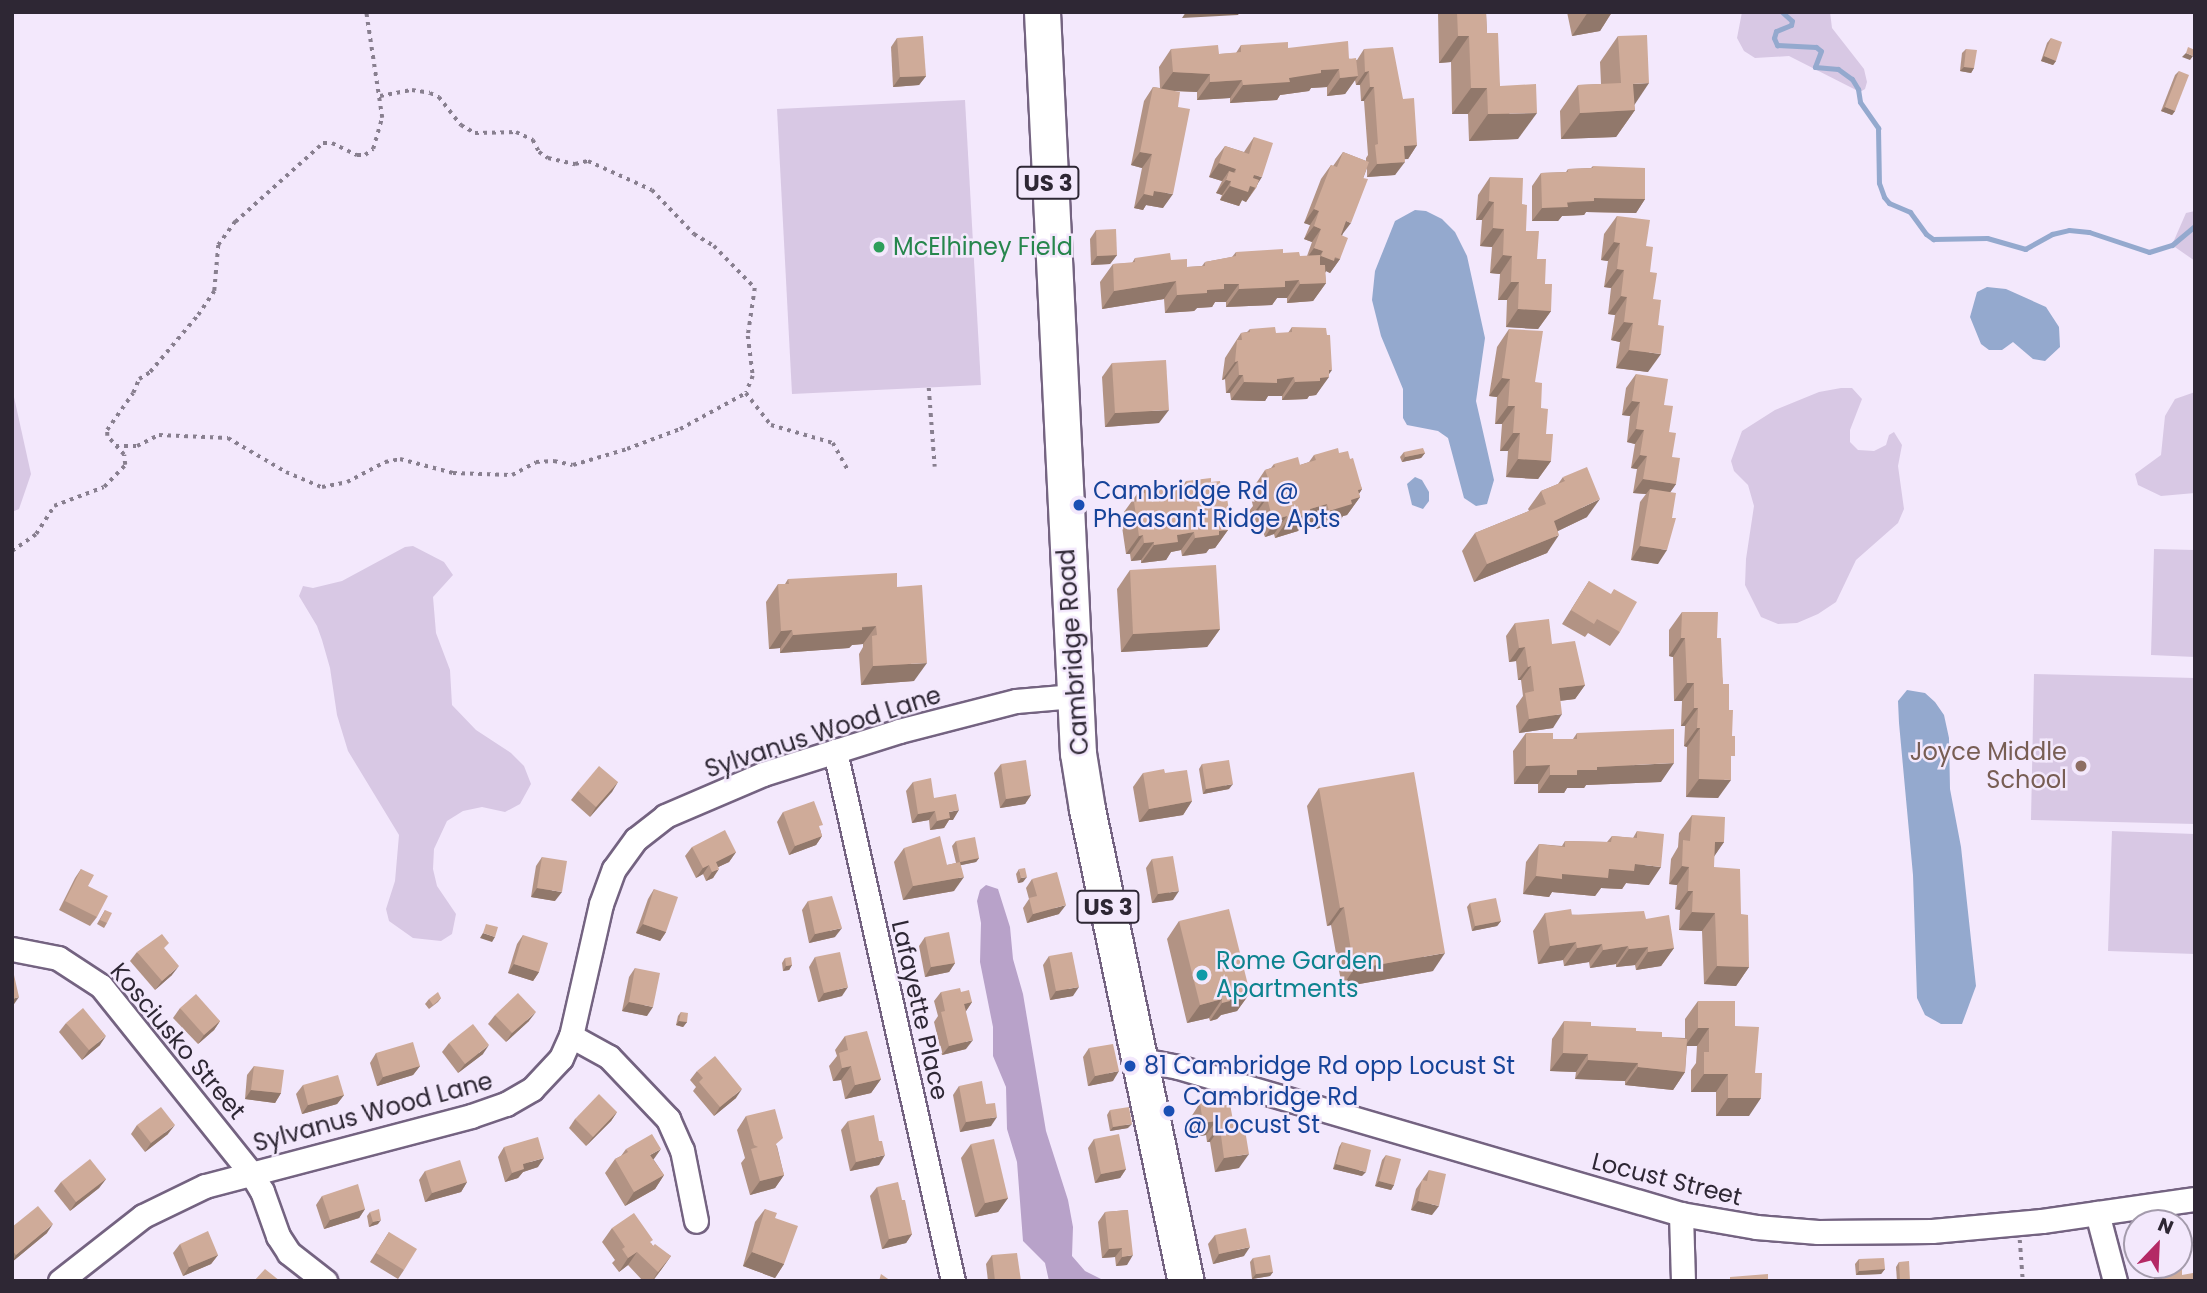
<!DOCTYPE html>
<style>
body{margin:0}
#map{position:relative;width:2207px;height:1293px;overflow:hidden;background:#f3e8fc;font-family:Poppins,sans-serif}
div>[style]{position:absolute}
.green>*{inset:0;background:#d8c8e4}
.forest>*{inset:0;background:#b8a2c9}
.water>*{inset:0;background:#94a9ce}
.stream>*{height:5px;margin:-2.5px;padding:0 2.5px;transform-origin:2.5px;border-radius:2.5px;background:#94a9ce}
.path>*{height:3.5px;margin-top:-1.75px;transform-origin:0;background:repeating-linear-gradient(90deg,#887f8f 0 3.5px,transparent 0 8.5px)}
.roads{filter:drop-shadow(2px 0 #746381) drop-shadow(-2px 0 #746381) drop-shadow(0 2px #746381) drop-shadow(0 -2px #746381)}
.minor>*{height:23px;margin:-11.5px;padding:0 11.5px;transform-origin:11.5px;border-radius:11.5px;background:#fff}
.highway>*{height:35px;margin:-17.5px;padding:0 17.5px;transform-origin:17.5px;border-radius:17.5px;background:#fff}
.wall>*{inset:0;background:#b29384}
.shaded-wall>*{inset:0;background:#91786b}
.building>*{inset:0;background:#cfab99}
.dots>*{width:19px;height:19px;translate:-50% -50%;box-sizing:border-box;border:4px solid #f3e8fc;border-radius:50%}
span{translate:-50% -50%;white-space:nowrap;text-align:center;line-height:1.15;-webkit-text-stroke:5px #f3e8fc;paint-order:stroke}
.shield-label span{padding:2px 5px;background:#f3e8fc;border:2px solid;border-radius:5px;-webkit-text-stroke-width:0}
.shield-label{font-size:23px;color:#2e2734;font-weight:700}
.leisure-label{font-size:24px;color:#27864d}
.left{translate:0 -50%;text-align:left}
.transit-label{font-size:24px;color:#164399}
.street-label{font-size:24px;color:#2e2734}
.education-label{font-size:24px;color:#785e54}
.right{translate:-100% -50%;text-align:right}
.culture-label{font-size:24px;color:#0d838f}
.frame{position:absolute;inset:0;border:14px solid #2e2734;pointer-events:none}
.north{position:absolute;left:2123px;top:1209px;width:70px;height:70px;box-sizing:border-box;background:#f3e8fc;border:2px solid #a49bac;border-radius:50%;rotate:23deg;font-size:19px;font-weight:700;line-height:28px;text-align:center;color:#2e2734}
.north::after{content:'';display:block;margin:auto;width:24px;height:32px;background:#b42965;clip-path:polygon(50% 0,100% 100%,50% 72%,0 100%)}
</style>
<div id="map">
<div class="green">
<div style="clip-path:polygon(1742px 12px,1830px 12px,1832px 28px,1864px 69px,1867px 82px,1865px 89px,1860px 92px,1789px 56px,1755px 58px,1744px 51px,1737px 38px)"></div>
<div style="clip-path:polygon(965px 100px,981px 385px,792px 394px,777px 109px)"></div>
<div style="clip-path:polygon(2195px 211px,2195px 261px,2172px 245px,2186px 213px)"></div>
<div style="clip-path:polygon(12px 388px,31px 474px,19px 509px,12px 512px)"></div>
<div style="clip-path:polygon(1841px 388px,1852px 388px,1862px 399px,1850px 430px,1850px 442px,1858px 450px,1874px 451px,1886px 445px,1889px 435px,1894px 432px,1902px 445px,1898px 466px,1904px 509px,1898px 523px,1856px 560px,1836px 602px,1818px 614px,1797px 623px,1778px 624px,1761px 617px,1745px 585px,1746px 559px,1754px 506px,1748px 485px,1734px 471px,1731px 461px,1742px 431px,1775px 410px,1819px 392px)"></div>
<div style="clip-path:polygon(2195px 392px,2195px 493px,2161px 496px,2138px 485px,2135px 474px,2161px 455px,2165px 416px,2175px 399px)"></div>
<div style="clip-path:polygon(413px 546px,444px 562px,453px 575px,433px 597px,436px 633px,450px 670px,452px 705px,476px 730px,511px 753px,524px 766px,531px 784px,520px 804px,505px 812px,482px 807px,463px 811px,447px 821px,434px 849px,433px 869px,437px 886px,456px 914px,452px 934px,441px 941px,413px 938px,389px 921px,386px 909px,395px 881px,399px 835px,348px 751px,337px 715px,330px 668px,322px 640px,317px 626px,299px 596px,303px 586px,313px 588px,342px 581px,405px 547px)"></div>
<div style="clip-path:polygon(2154px 549px,2195px 550px,2195px 657px,2151px 655px)"></div>
<div style="clip-path:polygon(2034px 674px,2195px 678px,2195px 824px,2031px 820px)"></div>
<div style="clip-path:polygon(2112px 831px,2195px 834px,2195px 954px,2108px 951px)"></div>
</div>
<div class="forest">
<div style="clip-path:polygon(986px 885px,998px 889px,1010px 927px,1013px 959px,1023px 994px,1046px 1131px,1068px 1200px,1073px 1227px,1072px 1256px,1085px 1271px,1105px 1281px,1049px 1281px,1045px 1263px,1023px 1241px,1017px 1162px,1007px 1129px,1006px 1087px,993px 1056px,993px 1027px,980px 962px,981px 923px,977px 901px,980px 890px)"></div>
</div>
<div class="water">
<div style="clip-path:polygon(1415px 210px,1426px 211px,1442px 219px,1455px 232px,1467px 256px,1485px 338px,1476px 401px,1494px 480px,1487px 504px,1476px 506px,1464px 498px,1448px 438px,1438px 431px,1407px 425px,1403px 418px,1403px 389px,1381px 336px,1372px 300px,1375px 271px,1395px 221px)"></div>
<div style="clip-path:polygon(1987px 287px,2006px 289px,2046px 307px,2059px 327px,2060px 347px,2045px 361px,2033px 359px,2013px 342px,2002px 350px,1989px 350px,1981px 344px,1970px 317px,1977px 292px)"></div>
<div style="clip-path:polygon(1415px 477px,1422px 480px,1429px 492px,1429px 501px,1423px 509px,1412px 505px,1407px 484px)"></div>
<div style="clip-path:polygon(1907px 690px,1925px 693px,1935px 702px,1944px 715px,1949px 738px,1950px 789px,1961px 847px,1976px 986px,1962px 1024px,1941px 1024px,1925px 1015px,1917px 998px,1913px 875px,1899px 723px,1898px 701px)"></div>
</div>
<div class="stream">
<div style="left:1782px;top:12px;width:13px;rotate:42deg"></div>
<div style="left:1792px;top:21px;width:4px;rotate:104deg"></div>
<div style="left:1791px;top:25px;width:16px;rotate:158deg"></div>
<div style="left:1776px;top:31px;width:7px;rotate:106deg"></div>
<div style="left:1774px;top:38px;width:8px;rotate:67deg"></div>
<div style="left:1777px;top:45px;width:39px;rotate:3deg"></div>
<div style="left:1816px;top:47px;width:6px;rotate:39deg"></div>
<div style="left:1821px;top:51px;width:17px;rotate:111deg"></div>
<div style="left:1815px;top:67px;width:23px;rotate:5deg"></div>
<div style="left:1838px;top:69px;width:17px;rotate:36deg"></div>
<div style="left:1852px;top:79px;width:12px;rotate:59deg"></div>
<div style="left:1858px;top:89px;width:13px;rotate:81deg"></div>
<div style="left:1860px;top:102px;width:32px;rotate:55deg"></div>
<div style="left:1878px;top:128px;width:55px;rotate:89deg"></div>
<div style="left:1879px;top:183px;width:15px;rotate:70deg"></div>
<div style="left:1884px;top:197px;width:8px;rotate:50deg"></div>
<div style="left:1889px;top:203px;width:23px;rotate:23deg"></div>
<div style="left:1910px;top:212px;width:27px;rotate:54deg"></div>
<div style="left:1926px;top:234px;width:9px;rotate:36deg"></div>
<div style="left:1933px;top:239px;width:54px;rotate:-1.1deg"></div>
<div style="left:1987px;top:238px;width:40px;rotate:16deg"></div>
<div style="left:2025px;top:249px;width:31px;rotate:-29deg"></div>
<div style="left:2052px;top:234px;width:17px;rotate:-13deg"></div>
<div style="left:2069px;top:230px;width:20px;rotate:6deg"></div>
<div style="left:2089px;top:232px;width:63px;rotate:18.4deg"></div>
<div style="left:2149px;top:252px;width:24px;rotate:-17deg"></div>
<div style="left:2172px;top:245px;width:30px;rotate:-40deg"></div>
</div>
<div class="path">
<div style="left:380px;top:96px;width:33px;rotate:-11deg"></div>
<div style="left:412px;top:90px;width:18px;rotate:9deg"></div>
<div style="left:430px;top:93px;width:10px;rotate:24deg"></div>
<div style="left:439px;top:97px;width:36px;rotate:52deg"></div>
<div style="left:461px;top:125px;width:16px;rotate:30deg"></div>
<div style="left:475px;top:133px;width:41px;rotate:-1.4deg"></div>
<div style="left:516px;top:132px;width:19px;rotate:25deg"></div>
<div style="left:533px;top:140px;width:13px;rotate:63deg"></div>
<div style="left:539px;top:152px;width:11px;rotate:34deg"></div>
<div style="left:548px;top:158px;width:28px;rotate:13deg"></div>
<div style="left:575px;top:164px;width:13px;rotate:-13deg"></div>
<div style="left:588px;top:161px;width:70px;rotate:24.4deg"></div>
<div style="left:652px;top:190px;width:61px;rotate:46.3deg"></div>
<div style="left:694px;top:234px;width:23px;rotate:31deg"></div>
<div style="left:714px;top:246px;width:59px;rotate:45.7deg"></div>
<div style="left:755px;top:288px;width:49px;rotate:98.3deg"></div>
<div style="left:748px;top:336px;width:40px;rotate:82.9deg"></div>
<div style="left:753px;top:376px;width:18px;rotate:112deg"></div>
<div style="left:929px;top:388px;width:79px;rotate:85.7deg"></div>
<div style="left:116px;top:446px;width:21px"></div>
<div style="left:137px;top:446px;width:25px;rotate:-27deg"></div>
<div style="left:159px;top:435px;width:69px;rotate:2.5deg"></div>
<div style="left:228px;top:438px;width:67px;rotate:30.4deg"></div>
<div style="left:286px;top:472px;width:39px;rotate:23deg"></div>
<div style="left:322px;top:487px;width:25px;rotate:-11deg"></div>
<div style="left:347px;top:482px;width:43px;rotate:-27.8deg"></div>
<div style="left:385px;top:462px;width:15px;rotate:-11deg"></div>
<div style="left:400px;top:459px;width:55px;rotate:14.8deg"></div>
<div style="left:453px;top:473px;width:59px;rotate:1.9deg"></div>
<div style="left:512px;top:475px;width:27px;rotate:-28deg"></div>
<div style="left:536px;top:462px;width:18px;rotate:-3deg"></div>
<div style="left:554px;top:461px;width:19px;rotate:12deg"></div>
<div style="left:573px;top:465px;width:56px;rotate:-16.5deg"></div>
<div style="left:627px;top:449px;width:57px;rotate:-20.7deg"></div>
<div style="left:680px;top:429px;width:75px;rotate:-28.6deg"></div>
<div style="left:746px;top:393px;width:41px;rotate:52deg"></div>
<div style="left:771px;top:425px;width:65px;rotate:16.2deg"></div>
<div style="left:833px;top:443px;width:31px;rotate:61deg"></div>
<div style="left:12px;top:551px;width:29px;rotate:-35deg"></div>
<div style="left:36px;top:534px;width:33px;rotate:-57deg"></div>
<div style="left:54px;top:506px;width:53px;rotate:-20.8deg"></div>
<div style="left:104px;top:487px;width:30px;rotate:-46deg"></div>
<div style="left:125px;top:465px;width:10px;rotate:-96deg"></div>
<div style="left:124px;top:455px;width:25px;rotate:-132deg"></div>
<div style="left:107px;top:436px;width:6px;rotate:-90deg"></div>
<div style="left:107px;top:430px;width:45px;rotate:-54.9deg"></div>
<div style="left:133px;top:393px;width:15px;rotate:-67deg"></div>
<div style="left:139px;top:379px;width:13px;rotate:-32deg"></div>
<div style="left:150px;top:372px;width:75px;rotate:-49.9deg"></div>
<div style="left:198px;top:315px;width:29px;rotate:-56deg"></div>
<div style="left:214px;top:291px;width:46px;rotate:-85deg"></div>
<div style="left:218px;top:245px;width:29px;rotate:-54deg"></div>
<div style="left:235px;top:222px;width:118px;rotate:-41.9deg"></div>
<div style="left:323px;top:143px;width:9px"></div>
<div style="left:332px;top:143px;width:28px;rotate:26deg"></div>
<div style="left:357px;top:155px;width:8px"></div>
<div style="left:365px;top:155px;width:10px;rotate:-37deg"></div>
<div style="left:373px;top:149px;width:32px;rotate:-74deg"></div>
<div style="left:382px;top:118px;width:107px;rotate:-98.6deg"></div>
<div style="left:2020px;top:1240px;width:41px;rotate:85.8deg"></div>
</div>
<div class="roads">
<div class="minor">
<div style="left:835px;top:751px;width:543px;rotate:77.45deg"></div>
<div style="left:12px;top:949px;width:47px;rotate:11.1deg"></div>
<div style="left:58px;top:958px;width:51px;rotate:33.1deg"></div>
<div style="left:101px;top:986px;width:240px;rotate:51.3deg"></div>
<div style="left:251px;top:1173px;width:21px;rotate:59deg"></div>
<div style="left:262px;top:1191px;width:48px;rotate:70.4deg"></div>
<div style="left:278px;top:1236px;width:20px;rotate:57deg"></div>
<div style="left:289px;top:1253px;width:46px;rotate:37.9deg"></div>
<div style="left:571px;top:1036px;width:43px;rotate:28.9deg"></div>
<div style="left:609px;top:1057px;width:86px;rotate:46.4deg"></div>
<div style="left:668px;top:1119px;width:34px;rotate:66deg"></div>
<div style="left:682px;top:1150px;width:72px;rotate:78.8deg"></div>
<div style="left:1142px;top:1060px;width:37px;rotate:11deg"></div>
<div style="left:1178px;top:1067px;width:524px;rotate:16.29deg"></div>
<div style="left:1681px;top:1214px;width:76px;rotate:9.8deg"></div>
<div style="left:1756px;top:1227px;width:62px;rotate:4.6deg"></div>
<div style="left:1818px;top:1232px;width:114px;rotate:-0.5deg"></div>
<div style="left:1932px;top:1231px;width:110px;rotate:-5.2deg"></div>
<div style="left:2042px;top:1221px;width:155px;rotate:-8.2deg"></div>
<div style="left:2097px;top:1213px;width:70px;rotate:75.2deg"></div>
<div style="left:1681px;top:1214px;width:67px;rotate:88.3deg"></div>
<div style="left:60px;top:1281px;width:105px;rotate:-38.1deg"></div>
<div style="left:143px;top:1216px;width:69px;rotate:-25.8deg"></div>
<div style="left:205px;top:1186px;width:275px;rotate:-14.7deg"></div>
<div style="left:471px;top:1116px;width:37px;rotate:-19deg"></div>
<div style="left:506px;top:1104px;width:30px;rotate:-30deg"></div>
<div style="left:532px;top:1089px;width:42px;rotate:-46.9deg"></div>
<div style="left:561px;top:1058px;width:24px;rotate:-66deg"></div>
<div style="left:571px;top:1036px;width:135px;rotate:-77.2deg"></div>
<div style="left:601px;top:904px;width:37px;rotate:-70deg"></div>
<div style="left:614px;top:869px;width:37px;rotate:-54deg"></div>
<div style="left:636px;top:839px;width:37px;rotate:-38deg"></div>
<div style="left:665px;top:816px;width:107px;rotate:-23.2deg"></div>
<div style="left:763px;top:774px;width:143px;rotate:-17.5deg"></div>
<div style="left:899px;top:731px;width:121px;rotate:-14.4deg"></div>
<div style="left:1016px;top:701px;width:58px;rotate:-4.9deg"></div>
</div>
<div class="highway">
<div style="left:1042px;top:12px;width:742px;rotate:87.22deg"></div>
<div style="left:1078px;top:753px;width:57px;rotate:80.9deg"></div>
<div style="left:1087px;top:809px;width:482px;rotate:78.2deg"></div>
</div>
</div>
<div class="wall">
<div style="clip-path:polygon(1438px 12px,1486px 12px,1487px 33px,1500px 86px,1518px 139px,1469px 141px,1468px 114px,1452px 114px,1451px 62px,1439px 63px)"></div>
<div style="clip-path:polygon(1567px 12px,1612px 12px,1600px 31px,1572px 36px)"></div>
<div style="clip-path:polygon(1618px 36px,1634px 105px,1635px 110px,1616px 137px,1561px 139px,1560px 111px,1578px 85px,1601px 84px,1600px 62px)"></div>
<div style="clip-path:polygon(897px 38px,926px 76px,919px 85px,893px 87px,891px 47px)"></div>
<div style="clip-path:polygon(2051px 38px,2056px 61px,2053px 65px,2041px 61px,2047px 43px)"></div>
<div style="clip-path:polygon(1241px 45px,1288px 48px,1357px 60px,1364px 49px,1403px 99px,1417px 145px,1408px 159px,1404px 159px,1395px 175px,1367px 177px,1367px 168px,1342px 236px,1340px 259px,1330px 273px,1326px 271px,1325px 273px,1326px 283px,1313px 301px,1287px 303px,1287px 298px,1277px 298px,1272px 305px,1226px 307px,1226px 302px,1215px 302px,1212px 307px,1197px 308px,1194px 311px,1165px 313px,1164px 299px,1102px 309px,1100px 282px,1113px 264px,1132px 263px,1135px 258px,1171px 260px,1187px 267px,1202px 266px,1205px 262px,1232px 257px,1236px 252px,1283px 253px,1300px 256px,1307px 256px,1312px 242px,1304px 239px,1310px 225px,1304px 223px,1321px 179px,1331px 165px,1333px 166px,1343px 152px,1366px 161px,1366px 158px,1368px 155px,1364px 101px,1361px 101px,1360px 85px,1356px 85px,1355px 80px,1345px 94px,1327px 96px,1327px 87px,1311px 88px,1309px 91px,1280px 95px,1277px 100px,1230px 103px,1230px 98px,1197px 100px,1197px 92px,1171px 91px,1178px 107px,1163px 208px,1146px 205px,1143px 210px,1134px 208px,1142px 168px,1131px 165px,1144px 101px,1153px 87px,1160px 88px,1159px 67px,1171px 49px,1219px 54px,1236px 53px)"></div>
<div style="clip-path:polygon(1966px 49px,1974px 68px,1971px 73px,1960px 71px,1962px 53px)"></div>
<div style="clip-path:polygon(2179px 71px,2175px 111px,2172px 115px,2161px 111px,2175px 75px)"></div>
<div style="clip-path:polygon(1254px 137px,1258px 183px,1256px 188px,1246px 202px,1242px 200px,1239px 206px,1220px 200px,1222px 195px,1216px 193px,1222px 181px,1209px 177px,1215px 159px,1225px 146px,1244px 152px)"></div>
<div style="clip-path:polygon(1593px 166px,1645px 199px,1636px 213px,1586px 212px,1584px 215px,1562px 216px,1558px 221px,1532px 221px,1532px 186px,1541px 173px,1566px 172px,1568px 169px,1591px 168px)"></div>
<div style="clip-path:polygon(1490px 177px,1522px 204px,1526px 231px,1537px 259px,1545px 284px,1551px 311px,1538px 329px,1506px 327px,1507px 300px,1498px 300px,1500px 274px,1490px 273px,1492px 247px,1480px 246px,1482px 220px,1476px 220px,1478px 195px)"></div>
<div style="clip-path:polygon(1617px 216px,1646px 246px,1653px 299px,1648px 372px,1616px 368px,1620px 342px,1611px 340px,1615px 315px,1608px 314px,1611px 288px,1604px 287px,1608px 261px,1601px 260px,1604px 234px)"></div>
<div style="clip-path:polygon(1096px 230px,1117px 255px,1110px 264px,1091px 265px,1090px 239px)"></div>
<div style="clip-path:polygon(1292px 327px,1329px 375px,1316px 395px,1309px 396px,1307px 399px,1282px 400px,1282px 396px,1268px 396px,1265px 401px,1231px 400px,1230px 393px,1226px 393px,1225px 379px,1222px 380px,1225px 358px,1241px 333px,1247px 332px,1250px 329px,1276px 333px,1288px 333px)"></div>
<div style="clip-path:polygon(1509px 329px,1535px 382px,1546px 434px,1551px 461px,1538px 479px,1506px 477px,1508px 451px,1500px 451px,1502px 424px,1495px 424px,1497px 397px,1489px 396px,1497px 347px)"></div>
<div style="clip-path:polygon(1112px 363px,1159px 423px,1105px 427px,1102px 377px)"></div>
<div style="clip-path:polygon(1636px 374px,1664px 405px,1676px 484px,1670px 492px,1658px 564px,1631px 560px,1640px 502px,1646px 494px,1633px 493px,1637px 469px,1631px 468px,1635px 444px,1627px 442px,1630px 416px,1622px 415px,1626px 388px)"></div>
<div style="clip-path:polygon(1404px 452px,1425px 453px,1421px 458px,1402px 462px,1400px 457px)"></div>
<div style="clip-path:polygon(1339px 453px,1350px 459px,1362px 489px,1359px 494px,1360px 497px,1347px 515px,1343px 516px,1339px 522px,1316px 529px,1315px 522px,1302px 525px,1298px 531px,1275px 538px,1274px 534px,1265px 537px,1262px 530px,1259px 531px,1254px 516px,1251px 517px,1249px 511px,1253px 506px,1251px 498px,1254px 492px,1253px 488px,1265px 470px,1271px 468px,1274px 464px,1300px 465px,1309px 462px,1314px 455px)"></div>
<div style="clip-path:polygon(1563px 477px,1587px 517px,1558px 531px,1547px 553px,1474px 582px,1462px 551px,1475px 533px,1529px 511px,1528px 509px,1541px 491px,1558px 484px)"></div>
<div style="clip-path:polygon(1186px 481px,1211px 482px,1221px 488px,1231px 521px,1227px 526px,1228px 530px,1215px 548px,1209px 549px,1206px 553px,1182px 556px,1181px 550px,1171px 552px,1166px 560px,1141px 563px,1141px 560px,1131px 561px,1130px 554px,1126px 554px,1121px 520px,1124px 515px,1124px 512px,1137px 494px,1142px 493px,1145px 488px,1171px 491px,1181px 490px)"></div>
<div style="clip-path:polygon(1130px 570px,1220px 629px,1207px 647px,1121px 652px,1117px 589px)"></div>
<div style="clip-path:polygon(788px 579px,897px 587px,914px 681px,861px 685px,859px 654px,863px 647px,863px 644px,852px 645px,849px 648px,780px 653px,780px 648px,769px 649px,766px 602px,778px 584px,785px 584px)"></div>
<div style="clip-path:polygon(1589px 581px,1620px 632px,1610px 646px,1588px 633px,1585px 637px,1562px 624px)"></div>
<div style="clip-path:polygon(1682px 612px,1717px 638px,1723px 684px,1729px 710px,1731px 760px,1718px 798px,1686px 797px,1687px 747px,1684px 746px,1685px 726px,1681px 726px,1682px 701px,1674px 701px,1673px 657px,1669px 656px,1669px 630px)"></div>
<div style="clip-path:polygon(1515px 623px,1552px 644px,1585px 685px,1575px 699px,1560px 701px,1553px 728px,1519px 733px,1516px 706px,1523px 696px,1521px 680px,1518px 680px,1516px 661px,1509px 662px,1506px 636px)"></div>
<div style="clip-path:polygon(1526px 733px,1553px 739px,1573px 739px,1577px 733px,1661px 782px,1586px 785px,1584px 788px,1567px 788px,1564px 793px,1538px 793px,1538px 784px,1514px 784px,1513px 751px)"></div>
<div style="clip-path:polygon(1001px 764px,1031px 795px,1025px 804px,1000px 808px,994px 773px)"></div>
<div style="clip-path:polygon(1202px 764px,1229px 789px,1203px 794px,1199px 769px)"></div>
<div style="clip-path:polygon(1143px 773px,1165px 773px,1192px 801px,1183px 815px,1139px 822px,1133px 787px)"></div>
<div style="clip-path:polygon(618px 782px,590px 817px,571px 800px,578px 791px)"></div>
<div style="clip-path:polygon(913px 782px,934px 798px,953px 820px,949px 820px,944px 828px,930px 830px,929px 820px,912px 823px,906px 791px)"></div>
<div style="clip-path:polygon(1319px 788px,1433px 971px,1342px 987px,1331px 925px,1327px 926px,1307px 806px)"></div>
<div style="clip-path:polygon(783px 812px,820px 829px,822px 836px,816px 845px,789px 855px,777px 822px)"></div>
<div style="clip-path:polygon(1692px 815px,1724px 842px,1714px 856px,1714px 867px,1741px 914px,1749px 967px,1736px 986px,1704px 984px,1702px 931px,1679px 930px,1680px 910px,1675px 909px,1677px 885px,1669px 884px,1671px 859px,1678px 847px,1679px 833px)"></div>
<div style="clip-path:polygon(1637px 831px,1649px 885px,1626px 883px,1622px 889px,1601px 888px,1595px 896px,1552px 892px,1549px 897px,1523px 894px,1526px 862px,1539px 844px,1562px 846px,1565px 841px,1607px 842px,1612px 836px,1633px 838px)"></div>
<div style="clip-path:polygon(956px 841px,979px 858px,976px 862px,961px 865px,954px 891px,903px 900px,894px 862px,904px 848px,947px 865px,956px 863px,952px 846px)"></div>
<div style="clip-path:polygon(692px 847px,736px 852px,729px 862px,718px 867px,713px 878px,706px 881px,703px 874px,696px 878px,685px 856px)"></div>
<div style="clip-path:polygon(542px 857px,555px 901px,531px 897px,536px 866px)"></div>
<div style="clip-path:polygon(1152px 859px,1173px 900px,1152px 903px,1146px 868px)"></div>
<div style="clip-path:polygon(81px 869px,88px 886px,97px 917px,90px 926px,59px 910px,75px 878px)"></div>
<div style="clip-path:polygon(1019px 869px,1023px 882px,1018px 883px,1016px 874px)"></div>
<div style="clip-path:polygon(1032px 879px,1059px 914px,1027px 923px,1023px 908px,1029px 899px,1026px 888px)"></div>
<div style="clip-path:polygon(654px 889px,666px 932px,660px 941px,636px 933px,648px 899px)"></div>
<div style="clip-path:polygon(808px 901px,835px 937px,809px 943px,802px 910px)"></div>
<div style="clip-path:polygon(1470px 903px,1501px 921px,1497px 926px,1472px 931px,1467px 907px)"></div>
<div style="clip-path:polygon(105px 910px,107px 923px,104px 928px,97px 924px)"></div>
<div style="clip-path:polygon(1545px 913px,1646px 919px,1674px 948px,1661px 966px,1636px 970px,1635px 965px,1616px 967px,1616px 964px,1590px 968px,1589px 962px,1564px 966px,1563px 960px,1538px 964px,1533px 931px)"></div>
<div style="clip-path:polygon(1179px 921px,1250px 993px,1237px 1011px,1221px 1015px,1217px 1019px,1210px 1021px,1209px 1018px,1187px 1023px,1167px 939px)"></div>
<div style="clip-path:polygon(523px 935px,539px 972px,533px 981px,508px 973px,517px 944px)"></div>
<div style="clip-path:polygon(925px 937px,955px 963px,949px 972px,925px 977px,919px 946px)"></div>
<div style="clip-path:polygon(137px 952px,172px 975px,155px 990px,130px 961px)"></div>
<div style="clip-path:polygon(1049px 956px,1073px 996px,1050px 1000px,1043px 965px)"></div>
<div style="clip-path:polygon(815px 957px,842px 996px,818px 1002px,809px 967px)"></div>
<div style="clip-path:polygon(785px 958px,792px 965px,789px 970px,783px 971px,782px 963px)"></div>
<div style="clip-path:polygon(635px 968px,647px 1016px,622px 1011px,629px 977px)"></div>
<div style="clip-path:polygon(941px 992px,961px 992px,972px 1002px,966px 1011px,966px 1049px,942px 1055px,934px 1022px,938px 1016px,934px 1001px)"></div>
<div style="clip-path:polygon(441px 998px,438px 1002px,429px 1009px,425px 1004px,429px 999px)"></div>
<div style="clip-path:polygon(1698px 1001px,1735px 1026px,1749px 1116px,1716px 1116px,1716px 1092px,1691px 1092px,1691px 1070px,1696px 1063px,1697px 1046px,1687px 1046px,1685px 1072px,1673px 1090px,1625px 1085px,1625px 1081px,1575px 1079px,1576px 1072px,1550px 1071px,1552px 1039px,1564px 1021px,1591px 1026px,1636px 1031px,1662px 1037px,1685px 1038px,1685px 1019px)"></div>
<div style="clip-path:polygon(180px 1008px,220px 1021px,214px 1030px,198px 1044px,173px 1018px)"></div>
<div style="clip-path:polygon(681px 1012px,687px 1022px,683px 1027px,676px 1025px,678px 1016px)"></div>
<div style="clip-path:polygon(495px 1015px,529px 1021px,506px 1042px,488px 1024px)"></div>
<div style="clip-path:polygon(66px 1023px,100px 1045px,82px 1060px,59px 1032px)"></div>
<div style="clip-path:polygon(845px 1036px,881px 1079px,871px 1093px,845px 1099px,841px 1080px,833px 1081px,829px 1066px,837px 1056px,835px 1050px)"></div>
<div style="clip-path:polygon(449px 1043px,483px 1054px,458px 1073px,442px 1052px)"></div>
<div style="clip-path:polygon(1089px 1048px,1113px 1081px,1088px 1086px,1083px 1057px)"></div>
<div style="clip-path:polygon(376px 1053px,420px 1066px,413px 1075px,377px 1086px,370px 1063px)"></div>
<div style="clip-path:polygon(254px 1066px,281px 1093px,275px 1103px,245px 1099px,247px 1075px)"></div>
<div style="clip-path:polygon(697px 1071px,736px 1098px,714px 1116px,693px 1091px,696px 1087px,690px 1080px)"></div>
<div style="clip-path:polygon(303px 1085px,344px 1095px,337px 1104px,302px 1114px,296px 1094px)"></div>
<div style="clip-path:polygon(959px 1086px,986px 1104px,991px 1126px,960px 1132px,953px 1095px)"></div>
<div style="clip-path:polygon(1200px 1103px,1222px 1106px,1239px 1168px,1215px 1172px,1210px 1142px,1207px 1142px,1206px 1135px,1194px 1137px,1191px 1117px)"></div>
<div style="clip-path:polygon(1110px 1110px,1128px 1128px,1110px 1131px,1107px 1115px)"></div>
<div style="clip-path:polygon(617px 1112px,611px 1121px,586px 1146px,569px 1128px,575px 1119px)"></div>
<div style="clip-path:polygon(746px 1116px,777px 1146px,784px 1175px,775px 1188px,750px 1195px,741px 1163px,745px 1158px,737px 1130px)"></div>
<div style="clip-path:polygon(848px 1121px,879px 1165px,850px 1171px,841px 1130px)"></div>
<div style="clip-path:polygon(137px 1125px,168px 1134px,145px 1152px,131px 1134px)"></div>
<div style="clip-path:polygon(1094px 1139px,1126px 1169px,1120px 1178px,1095px 1183px,1088px 1148px)"></div>
<div style="clip-path:polygon(1342px 1142px,1362px 1176px,1333px 1169px,1339px 1147px)"></div>
<div style="clip-path:polygon(971px 1144px,1008px 1198px,998px 1212px,975px 1217px,961px 1158px)"></div>
<div style="clip-path:polygon(504px 1147px,538px 1167px,523px 1172px,518px 1178px,505px 1182px,498px 1157px)"></div>
<div style="clip-path:polygon(626px 1149px,654px 1160px,664px 1175px,655px 1189px,625px 1206px,605px 1173px,615px 1159px,621px 1156px)"></div>
<div style="clip-path:polygon(1386px 1155px,1394px 1185px,1391px 1190px,1375px 1186px,1382px 1160px)"></div>
<div style="clip-path:polygon(1429px 1170px,1432px 1215px,1411px 1210px,1416px 1189px)"></div>
<div style="clip-path:polygon(425px 1171px,467px 1182px,461px 1192px,425px 1202px,419px 1180px)"></div>
<div style="clip-path:polygon(106px 1179px,99px 1188px,70px 1211px,54px 1191px,61px 1182px)"></div>
<div style="clip-path:polygon(877px 1187px,912px 1234px,906px 1243px,882px 1249px,870px 1196px)"></div>
<div style="clip-path:polygon(322px 1196px,365px 1209px,359px 1218px,324px 1229px,316px 1205px)"></div>
<div style="clip-path:polygon(765px 1209px,775px 1218px,784px 1264px,775px 1278px,743px 1266px,755px 1222px)"></div>
<div style="clip-path:polygon(1128px 1210px,1127px 1265px,1116px 1266px,1115px 1257px,1102px 1258px,1098px 1222px,1105px 1212px)"></div>
<div style="clip-path:polygon(370px 1212px,378px 1224px,369px 1227px,367px 1216px)"></div>
<div style="clip-path:polygon(12px 1227px,47px 1233px,12px 1262px)"></div>
<div style="clip-path:polygon(612px 1228px,651px 1243px,653px 1246px,671px 1256px,653px 1281px,643px 1281px,628px 1265px,619px 1272px,612px 1263px,615px 1260px,602px 1242px)"></div>
<div style="clip-path:polygon(389px 1232px,404px 1270px,398px 1279px,370px 1262px)"></div>
<div style="clip-path:polygon(1215px 1235px,1244px 1256px,1213px 1264px,1208px 1244px)"></div>
<div style="clip-path:polygon(180px 1244px,218px 1255px,211px 1264px,183px 1276px,173px 1253px)"></div>
<div style="clip-path:polygon(992px 1255px,1021px 1281px,988px 1281px,986px 1264px)"></div>
<div style="clip-path:polygon(1253px 1258px,1273px 1272px,1270px 1276px,1252px 1279px,1250px 1262px)"></div>
<div style="clip-path:polygon(1859px 1259px,1885px 1269px,1881px 1274px,1856px 1275px,1855px 1264px)"></div>
<div style="clip-path:polygon(1899px 1262px,1910px 1281px,1897px 1281px,1896px 1267px)"></div>
<div style="clip-path:polygon(2161px 1269px,2182px 1275px,2193px 1281px,2154px 1281px,2154px 1278px)"></div>
</div>
<div class="shaded-wall">
<div style="clip-path:polygon(1186px 12px,1240px 12px,1238px 15px,1182px 18px)"></div>
<div style="clip-path:polygon(1359px 12px,1382px 12px,1358px 14px)"></div>
<div style="clip-path:polygon(1588px 12px,1612px 12px,1600px 31px,1572px 36px)"></div>
<div style="clip-path:polygon(1458px 36px,1469px 36px,1451px 62px,1439px 63px)"></div>
<div style="clip-path:polygon(2186px 53px,2193px 56px,2190px 60px,2182px 57px)"></div>
<div style="clip-path:polygon(2044px 56px,2056px 61px,2053px 65px,2041px 61px)"></div>
<div style="clip-path:polygon(1964px 67px,1974px 68px,1971px 73px,1960px 71px)"></div>
<div style="clip-path:polygon(1339px 69px,1327px 87px,1311px 88px,1309px 91px,1280px 95px,1277px 100px,1230px 103px,1243px 85px,1289px 78px,1321px 70px)"></div>
<div style="clip-path:polygon(1369px 71px,1360px 85px,1356px 85px,1365px 72px)"></div>
<div style="clip-path:polygon(1173px 72px,1210px 74px,1197px 92px,1160px 90px)"></div>
<div style="clip-path:polygon(926px 76px,919px 85px,893px 87px,900px 77px)"></div>
<div style="clip-path:polygon(1358px 76px,1345px 94px,1327px 96px,1340px 78px)"></div>
<div style="clip-path:polygon(1242px 80px,1230px 98px,1197px 100px,1210px 82px)"></div>
<div style="clip-path:polygon(1649px 83px,1631px 110px,1633px 84px)"></div>
<div style="clip-path:polygon(1370px 87px,1374px 87px,1364px 101px,1361px 101px)"></div>
<div style="clip-path:polygon(1471px 88px,1487px 88px,1468px 114px,1452px 114px)"></div>
<div style="clip-path:polygon(2165px 107px,2175px 111px,2172px 115px,2161px 111px)"></div>
<div style="clip-path:polygon(1635px 110px,1616px 137px,1561px 139px,1580px 113px)"></div>
<div style="clip-path:polygon(1537px 113px,1518px 139px,1469px 141px,1488px 114px)"></div>
<div style="clip-path:polygon(1417px 145px,1408px 159px,1394px 160px,1404px 146px)"></div>
<div style="clip-path:polygon(1140px 152px,1152px 154px,1142px 168px,1131px 165px)"></div>
<div style="clip-path:polygon(1405px 162px,1395px 175px,1367px 177px,1377px 164px)"></div>
<div style="clip-path:polygon(1219px 163px,1236px 169px,1228px 181px,1231px 181px,1222px 195px,1216px 193px,1226px 180px,1229px 171px,1222px 181px,1209px 177px)"></div>
<div style="clip-path:polygon(1254px 175px,1262px 177px,1246px 202px,1242px 200px,1239px 206px,1220px 200px,1230px 186px)"></div>
<div style="clip-path:polygon(1154px 191px,1173px 194px,1163px 208px,1146px 205px,1143px 210px,1134px 208px,1144px 194px)"></div>
<div style="clip-path:polygon(1594px 198px,1645px 199px,1636px 213px,1586px 212px,1584px 215px,1562px 216px,1558px 221px,1532px 221px,1542px 208px)"></div>
<div style="clip-path:polygon(1489px 201px,1494px 202px,1482px 220px,1476px 220px)"></div>
<div style="clip-path:polygon(1314px 209px,1319px 211px,1310px 225px,1304px 223px)"></div>
<div style="clip-path:polygon(1346px 221px,1351px 223px,1341px 236px,1337px 235px)"></div>
<div style="clip-path:polygon(1314px 226px,1321px 229px,1312px 242px,1304px 239px)"></div>
<div style="clip-path:polygon(1493px 228px,1504px 229px,1492px 247px,1480px 246px)"></div>
<div style="clip-path:polygon(1614px 242px,1620px 243px,1608px 261px,1601px 260px)"></div>
<div style="clip-path:polygon(1314px 248px,1323px 251px,1313px 265px,1304px 262px)"></div>
<div style="clip-path:polygon(1117px 255px,1110px 264px,1091px 265px,1097px 256px)"></div>
<div style="clip-path:polygon(1503px 255px,1512px 256px,1500px 274px,1490px 273px)"></div>
<div style="clip-path:polygon(1321px 256px,1340px 259px,1330px 273px,1326px 271px,1324px 274px,1312px 270px)"></div>
<div style="clip-path:polygon(1617px 269px,1624px 270px,1611px 288px,1604px 287px)"></div>
<div style="clip-path:polygon(1299px 280px,1287px 298px,1277px 298px,1272px 305px,1226px 307px,1239px 289px,1285px 281px)"></div>
<div style="clip-path:polygon(1176px 281px,1164px 299px,1102px 309px,1114px 291px)"></div>
<div style="clip-path:polygon(1511px 282px,1519px 282px,1507px 300px,1498px 300px)"></div>
<div style="clip-path:polygon(1326px 283px,1313px 301px,1287px 303px,1300px 284px)"></div>
<div style="clip-path:polygon(1224px 284px,1239px 284px,1226px 302px,1215px 302px,1212px 307px,1197px 308px,1194px 311px,1165px 313px,1177px 295px,1207px 290px)"></div>
<div style="clip-path:polygon(1621px 296px,1627px 297px,1615px 315px,1608px 314px)"></div>
<div style="clip-path:polygon(1518px 309px,1551px 311px,1538px 329px,1506px 327px)"></div>
<div style="clip-path:polygon(1624px 322px,1633px 323px,1620px 342px,1611px 340px)"></div>
<div style="clip-path:polygon(1629px 350px,1661px 354px,1648px 372px,1616px 368px)"></div>
<div style="clip-path:polygon(1238px 361px,1225px 379px,1222px 380px,1235px 362px)"></div>
<div style="clip-path:polygon(1329px 370px,1332px 370px,1327px 377px,1329px 377px,1316px 395px,1309px 396px,1307px 399px,1282px 400px,1295px 382px)"></div>
<div style="clip-path:polygon(1239px 375px,1243px 375px,1230px 393px,1226px 393px)"></div>
<div style="clip-path:polygon(1294px 377px,1282px 396px,1268px 396px,1265px 401px,1231px 400px,1244px 382px)"></div>
<div style="clip-path:polygon(1502px 378px,1510px 379px,1497px 397px,1489px 396px)"></div>
<div style="clip-path:polygon(1632px 401px,1640px 402px,1630px 416px,1622px 415px)"></div>
<div style="clip-path:polygon(1508px 406px,1515px 406px,1502px 424px,1495px 424px)"></div>
<div style="clip-path:polygon(1169px 410px,1159px 423px,1105px 427px,1115px 413px)"></div>
<div style="clip-path:polygon(1636px 429px,1644px 430px,1635px 444px,1627px 442px)"></div>
<div style="clip-path:polygon(1513px 433px,1520px 433px,1508px 451px,1500px 451px)"></div>
<div style="clip-path:polygon(1425px 453px,1421px 458px,1402px 462px,1405px 457px)"></div>
<div style="clip-path:polygon(1640px 455px,1647px 456px,1637px 469px,1631px 468px)"></div>
<div style="clip-path:polygon(1518px 459px,1551px 461px,1538px 479px,1506px 477px)"></div>
<div style="clip-path:polygon(1643px 479px,1676px 484px,1667px 497px,1650px 489px,1646px 494px,1633px 493px)"></div>
<div style="clip-path:polygon(1362px 489px,1356px 498px,1360px 497px,1347px 515px,1343px 516px,1339px 522px,1316px 529px,1329px 511px,1358px 490px)"></div>
<div style="clip-path:polygon(1267px 498px,1254px 516px,1251px 517px,1264px 499px)"></div>
<div style="clip-path:polygon(1600px 499px,1587px 517px,1541px 539px,1554px 521px)"></div>
<div style="clip-path:polygon(1327px 504px,1315px 522px,1302px 525px,1298px 531px,1275px 538px,1288px 520px,1310px 509px)"></div>
<div style="clip-path:polygon(1275px 512px,1262px 530px,1259px 531px,1271px 513px)"></div>
<div style="clip-path:polygon(1287px 516px,1274px 534px,1265px 537px,1277px 519px)"></div>
<div style="clip-path:polygon(1231px 521px,1224px 531px,1228px 530px,1215px 548px,1209px 549px,1206px 553px,1182px 556px,1195px 538px,1227px 522px)"></div>
<div style="clip-path:polygon(1194px 532px,1181px 550px,1171px 552px,1166px 560px,1141px 563px,1154px 545px,1177px 535px)"></div>
<div style="clip-path:polygon(1143px 535px,1130px 554px,1126px 554px,1139px 536px)"></div>
<div style="clip-path:polygon(1559px 535px,1547px 553px,1474px 582px,1487px 564px)"></div>
<div style="clip-path:polygon(1154px 542px,1141px 560px,1131px 561px,1144px 543px)"></div>
<div style="clip-path:polygon(1640px 546px,1667px 550px,1658px 564px,1631px 560px)"></div>
<div style="clip-path:polygon(876px 626px,863px 644px,852px 645px,849px 648px,780px 653px,793px 635px)"></div>
<div style="clip-path:polygon(1220px 629px,1207px 647px,1121px 652px,1133px 634px)"></div>
<div style="clip-path:polygon(792px 630px,780px 648px,769px 649px,781px 631px)"></div>
<div style="clip-path:polygon(1681px 638px,1685px 638px,1673px 657px,1669px 656px)"></div>
<div style="clip-path:polygon(1525px 647px,1516px 661px,1509px 662px,1519px 648px)"></div>
<div style="clip-path:polygon(927px 663px,914px 681px,861px 685px,873px 666px)"></div>
<div style="clip-path:polygon(1531px 666px,1521px 680px,1518px 680px,1528px 667px)"></div>
<div style="clip-path:polygon(1687px 683px,1694px 683px,1682px 701px,1674px 701px)"></div>
<div style="clip-path:polygon(1585px 685px,1575px 699px,1549px 702px,1559px 688px)"></div>
<div style="clip-path:polygon(1694px 708px,1698px 708px,1685px 726px,1681px 726px)"></div>
<div style="clip-path:polygon(1562px 714px,1553px 728px,1519px 733px,1529px 719px)"></div>
<div style="clip-path:polygon(1697px 728px,1700px 728px,1687px 747px,1684px 746px)"></div>
<div style="clip-path:polygon(1674px 763px,1661px 782px,1586px 785px,1584px 788px,1567px 788px,1564px 793px,1538px 793px,1550px 775px,1597px 767px)"></div>
<div style="clip-path:polygon(1550px 765px,1538px 784px,1514px 784px,1526px 766px)"></div>
<div style="clip-path:polygon(1699px 779px,1731px 780px,1718px 798px,1686px 797px)"></div>
<div style="clip-path:polygon(618px 782px,612px 792px,590px 817px,596px 807px)"></div>
<div style="clip-path:polygon(1233px 784px,1229px 789px,1203px 794px,1206px 789px)"></div>
<div style="clip-path:polygon(1031px 795px,1025px 804px,1000px 808px,1006px 799px)"></div>
<div style="clip-path:polygon(1192px 801px,1183px 815px,1139px 822px,1149px 809px)"></div>
<div style="clip-path:polygon(959px 810px,953px 820px,949px 820px,944px 828px,930px 830px,937px 821px,949px 812px)"></div>
<div style="clip-path:polygon(935px 811px,929px 820px,912px 823px,918px 814px)"></div>
<div style="clip-path:polygon(822px 836px,816px 845px,789px 855px,795px 846px)"></div>
<div style="clip-path:polygon(1715px 842px,1724px 842px,1711px 861px)"></div>
<div style="clip-path:polygon(736px 852px,729px 862px,712px 870px,716px 862px)"></div>
<div style="clip-path:polygon(979px 858px,976px 862px,957px 866px,960px 862px)"></div>
<div style="clip-path:polygon(1635px 864px,1661px 867px,1649px 885px,1626px 883px,1622px 889px,1601px 888px,1595px 896px,1552px 892px,1549px 897px,1523px 894px,1536px 876px,1609px 869px)"></div>
<div style="clip-path:polygon(709px 865px,703px 874px,696px 878px,703px 868px)"></div>
<div style="clip-path:polygon(1682px 866px,1689px 867px,1677px 885px,1669px 884px)"></div>
<div style="clip-path:polygon(719px 869px,713px 878px,706px 881px,712px 872px)"></div>
<div style="clip-path:polygon(964px 877px,954px 891px,903px 900px,913px 886px)"></div>
<div style="clip-path:polygon(1027px 877px,1023px 882px,1018px 883px,1021px 878px)"></div>
<div style="clip-path:polygon(537px 888px,562px 892px,555px 901px,531px 897px)"></div>
<div style="clip-path:polygon(1179px 891px,1173px 900px,1152px 903px,1158px 894px)"></div>
<div style="clip-path:polygon(1688px 891px,1693px 891px,1680px 910px,1675px 909px)"></div>
<div style="clip-path:polygon(1066px 905px,1059px 914px,1027px 923px,1033px 914px)"></div>
<div style="clip-path:polygon(1344px 907px,1331px 925px,1327px 926px,1340px 908px)"></div>
<div style="clip-path:polygon(1692px 912px,1715px 913px,1702px 931px,1679px 930px)"></div>
<div style="clip-path:polygon(1501px 921px,1497px 926px,1472px 931px,1475px 926px)"></div>
<div style="clip-path:polygon(643px 924px,666px 932px,660px 941px,636px 933px)"></div>
<div style="clip-path:polygon(842px 928px,835px 937px,809px 943px,815px 934px)"></div>
<div style="clip-path:polygon(483px 933px,495px 937px,492px 942px,480px 938px)"></div>
<div style="clip-path:polygon(1576px 942px,1563px 960px,1538px 964px,1550px 946px)"></div>
<div style="clip-path:polygon(1602px 944px,1589px 962px,1564px 966px,1577px 948px)"></div>
<div style="clip-path:polygon(1628px 946px,1616px 964px,1590px 968px,1603px 950px)"></div>
<div style="clip-path:polygon(1648px 947px,1635px 965px,1616px 967px,1629px 949px)"></div>
<div style="clip-path:polygon(1674px 948px,1661px 966px,1636px 970px,1648px 952px)"></div>
<div style="clip-path:polygon(1445px 953px,1433px 971px,1342px 987px,1354px 969px)"></div>
<div style="clip-path:polygon(955px 963px,949px 972px,925px 977px,931px 967px)"></div>
<div style="clip-path:polygon(514px 964px,539px 972px,533px 981px,508px 973px)"></div>
<div style="clip-path:polygon(792px 965px,789px 970px,783px 971px,786px 966px)"></div>
<div style="clip-path:polygon(179px 966px,172px 975px,155px 990px,162px 981px)"></div>
<div style="clip-path:polygon(1717px 966px,1749px 967px,1736px 986px,1704px 984px)"></div>
<div style="clip-path:polygon(848px 987px,842px 996px,818px 1002px,824px 993px)"></div>
<div style="clip-path:polygon(1079px 987px,1073px 996px,1050px 1000px,1056px 991px)"></div>
<div style="clip-path:polygon(1250px 993px,1237px 1011px,1221px 1015px,1217px 1019px,1210px 1021px,1222px 1003px,1229px 997px)"></div>
<div style="clip-path:polygon(19px 997px,12px 1007px,12px 999px)"></div>
<div style="clip-path:polygon(1222px 999px,1209px 1018px,1187px 1023px,1200px 1005px)"></div>
<div style="clip-path:polygon(629px 1002px,653px 1007px,647px 1016px,622px 1011px)"></div>
<div style="clip-path:polygon(972px 1002px,966px 1011px,964px 1004px)"></div>
<div style="clip-path:polygon(536px 1012px,529px 1021px,506px 1042px,512px 1033px)"></div>
<div style="clip-path:polygon(220px 1021px,214px 1030px,198px 1044px,204px 1035px)"></div>
<div style="clip-path:polygon(679px 1021px,687px 1022px,683px 1027px,676px 1025px)"></div>
<div style="clip-path:polygon(1698px 1028px,1709px 1028px,1697px 1046px,1685px 1046px)"></div>
<div style="clip-path:polygon(106px 1036px,100px 1045px,82px 1060px,89px 1050px)"></div>
<div style="clip-path:polygon(973px 1040px,966px 1049px,942px 1055px,949px 1046px)"></div>
<div style="clip-path:polygon(489px 1045px,483px 1054px,458px 1073px,465px 1064px)"></div>
<div style="clip-path:polygon(1563px 1053px,1588px 1054px,1576px 1072px,1550px 1071px)"></div>
<div style="clip-path:polygon(1588px 1060px,1638px 1063px,1625px 1081px,1575px 1079px)"></div>
<div style="clip-path:polygon(420px 1066px,413px 1075px,377px 1086px,383px 1077px)"></div>
<div style="clip-path:polygon(851px 1066px,841px 1080px,833px 1081px,842px 1068px)"></div>
<div style="clip-path:polygon(1638px 1067px,1685px 1072px,1673px 1090px,1625px 1085px)"></div>
<div style="clip-path:polygon(1119px 1071px,1113px 1081px,1088px 1086px,1095px 1076px)"></div>
<div style="clip-path:polygon(1704px 1074px,1728px 1074px,1716px 1092px,1691px 1092px)"></div>
<div style="clip-path:polygon(881px 1079px,871px 1093px,845px 1099px,855px 1085px)"></div>
<div style="clip-path:polygon(742px 1089px,736px 1098px,714px 1116px,720px 1107px)"></div>
<div style="clip-path:polygon(251px 1090px,281px 1093px,275px 1103px,245px 1099px)"></div>
<div style="clip-path:polygon(344px 1095px,337px 1104px,302px 1114px,308px 1105px)"></div>
<div style="clip-path:polygon(1728px 1098px,1761px 1098px,1749px 1116px,1716px 1116px)"></div>
<div style="clip-path:polygon(617px 1112px,611px 1121px,586px 1146px,593px 1137px)"></div>
<div style="clip-path:polygon(997px 1117px,991px 1126px,960px 1132px,966px 1122px)"></div>
<div style="clip-path:polygon(1216px 1121px,1206px 1135px,1194px 1137px,1203px 1123px)"></div>
<div style="clip-path:polygon(1132px 1124px,1128px 1128px,1110px 1131px,1113px 1127px)"></div>
<div style="clip-path:polygon(175px 1125px,168px 1134px,145px 1152px,151px 1143px)"></div>
<div style="clip-path:polygon(1220px 1128px,1210px 1142px,1207px 1142px,1217px 1129px)"></div>
<div style="clip-path:polygon(661px 1149px,651px 1163px,650px 1155px)"></div>
<div style="clip-path:polygon(1249px 1154px,1239px 1168px,1215px 1172px,1224px 1158px)"></div>
<div style="clip-path:polygon(885px 1155px,879px 1165px,850px 1171px,856px 1162px)"></div>
<div style="clip-path:polygon(544px 1158px,538px 1167px,523px 1172px,518px 1178px,505px 1182px,512px 1173px,523px 1164px)"></div>
<div style="clip-path:polygon(1336px 1164px,1366px 1172px,1362px 1176px,1333px 1169px)"></div>
<div style="clip-path:polygon(1126px 1169px,1120px 1178px,1095px 1183px,1101px 1174px)"></div>
<div style="clip-path:polygon(664px 1175px,655px 1189px,625px 1206px,634px 1192px)"></div>
<div style="clip-path:polygon(784px 1175px,775px 1188px,750px 1195px,760px 1181px)"></div>
<div style="clip-path:polygon(106px 1179px,99px 1188px,70px 1211px,76px 1202px)"></div>
<div style="clip-path:polygon(1379px 1181px,1394px 1185px,1391px 1190px,1375px 1186px)"></div>
<div style="clip-path:polygon(467px 1182px,461px 1192px,425px 1202px,432px 1193px)"></div>
<div style="clip-path:polygon(1008px 1198px,998px 1212px,975px 1217px,985px 1203px)"></div>
<div style="clip-path:polygon(1418px 1201px,1439px 1206px,1432px 1215px,1411px 1210px)"></div>
<div style="clip-path:polygon(365px 1209px,359px 1218px,324px 1229px,330px 1220px)"></div>
<div style="clip-path:polygon(381px 1220px,378px 1224px,369px 1227px,373px 1222px)"></div>
<div style="clip-path:polygon(53px 1224px,47px 1233px,12px 1262px,16px 1255px)"></div>
<div style="clip-path:polygon(912px 1234px,906px 1243px,882px 1249px,889px 1239px)"></div>
<div style="clip-path:polygon(1250px 1247px,1244px 1256px,1213px 1264px,1219px 1254px)"></div>
<div style="clip-path:polygon(1122px 1248px,1115px 1257px,1102px 1258px,1109px 1249px)"></div>
<div style="clip-path:polygon(637px 1252px,628px 1265px,619px 1272px,628px 1258px)"></div>
<div style="clip-path:polygon(752px 1252px,784px 1264px,775px 1278px,743px 1266px)"></div>
<div style="clip-path:polygon(218px 1255px,211px 1264px,183px 1276px,189px 1267px)"></div>
<div style="clip-path:polygon(1133px 1255px,1127px 1265px,1116px 1266px,1122px 1257px)"></div>
<div style="clip-path:polygon(671px 1256px,661px 1270px,652px 1281px,658px 1272px)"></div>
<div style="clip-path:polygon(1885px 1269px,1881px 1274px,1856px 1275px,1859px 1271px)"></div>
<div style="clip-path:polygon(1273px 1272px,1270px 1276px,1252px 1279px,1256px 1274px)"></div>
</div>
<div class="building">
<div style="clip-path:polygon(1457px 12px,1486px 12px,1487px 33px,1498px 33px,1500px 86px,1536px 84px,1537px 113px,1488px 114px,1487px 88px,1471px 88px,1469px 36px,1458px 36px)"></div>
<div style="clip-path:polygon(1647px 35px,1649px 83px,1633px 84px,1635px 110px,1580px 113px,1578px 85px,1621px 83px,1618px 36px)"></div>
<div style="clip-path:polygon(923px 36px,926px 76px,900px 77px,897px 38px)"></div>
<div style="clip-path:polygon(2051px 38px,2062px 42px,2056px 61px,2044px 56px)"></div>
<div style="clip-path:polygon(1348px 41px,1349px 59px,1356px 58px,1358px 76px,1340px 78px,1339px 69px,1321px 70px,1321px 73px,1289px 78px,1290px 82px,1243px 85px,1242px 80px,1210px 82px,1210px 74px,1173px 72px,1171px 49px,1218px 45px,1219px 54px,1241px 52px,1241px 45px,1288px 42px,1288px 48px)"></div>
<div style="clip-path:polygon(1393px 47px,1403px 99px,1414px 98px,1417px 145px,1404px 146px,1405px 162px,1377px 164px,1375px 145px,1378px 144px,1374px 87px,1370px 87px,1369px 71px,1365px 72px,1364px 49px)"></div>
<div style="clip-path:polygon(2188px 47px,2195px 50px,2193px 56px,2186px 53px)"></div>
<div style="clip-path:polygon(1966px 49px,1977px 50px,1974px 68px,1964px 67px)"></div>
<div style="clip-path:polygon(2179px 71px,2189px 75px,2175px 111px,2165px 107px)"></div>
<div style="clip-path:polygon(1153px 87px,1180px 92px,1178px 107px,1190px 109px,1173px 194px,1154px 191px,1153px 196px,1144px 194px,1152px 154px,1140px 152px)"></div>
<div style="clip-path:polygon(1254px 137px,1273px 143px,1262px 177px,1254px 175px,1253px 178px,1259px 180px,1256px 188px,1250px 186px,1248px 192px,1230px 186px,1231px 181px,1226px 180px,1229px 171px,1235px 173px,1236px 169px,1219px 163px,1225px 146px,1249px 154px)"></div>
<div style="clip-path:polygon(1343px 152px,1369px 162px,1363px 178px,1368px 179px,1351px 223px,1346px 221px,1341px 235px,1348px 238px,1340px 259px,1335px 257px,1334px 261px,1321px 256px,1323px 251px,1314px 248px,1321px 229px,1314px 226px,1319px 211px,1314px 209px,1331px 165px,1337px 167px)"></div>
<div style="clip-path:polygon(1593px 166px,1645px 168px,1645px 199px,1594px 198px,1594px 201px,1567px 202px,1568px 207px,1542px 208px,1541px 173px,1568px 172px,1568px 169px,1593px 168px)"></div>
<div style="clip-path:polygon(1490px 177px,1523px 178px,1522px 204px,1527px 205px,1526px 231px,1539px 231px,1537px 259px,1546px 259px,1545px 284px,1552px 284px,1551px 311px,1518px 309px,1519px 282px,1511px 282px,1512px 256px,1503px 255px,1504px 229px,1493px 228px,1494px 202px,1489px 201px)"></div>
<div style="clip-path:polygon(1617px 216px,1650px 220px,1646px 246px,1653px 247px,1650px 272px,1657px 273px,1653px 299px,1661px 300px,1658px 325px,1664px 326px,1661px 354px,1629px 350px,1633px 323px,1624px 322px,1627px 297px,1621px 296px,1624px 270px,1617px 269px,1620px 243px,1614px 242px)"></div>
<div style="clip-path:polygon(1116px 229px,1117px 255px,1097px 256px,1096px 230px)"></div>
<div style="clip-path:polygon(1283px 249px,1283px 253px,1299px 252px,1300px 256px,1320px 255px,1320px 265px,1325px 265px,1326px 283px,1300px 284px,1299px 280px,1285px 281px,1285px 287px,1239px 289px,1239px 284px,1224px 284px,1224px 289px,1207px 290px,1207px 293px,1177px 295px,1176px 281px,1114px 291px,1113px 264px,1135px 262px,1135px 258px,1170px 253px,1171px 260px,1187px 259px,1187px 267px,1205px 266px,1205px 262px,1236px 256px,1236px 252px)"></div>
<div style="clip-path:polygon(1275px 327px,1276px 333px,1292px 332px,1292px 327px,1326px 328px,1327px 335px,1330px 335px,1332px 370px,1329px 370px,1329px 377px,1320px 378px,1320px 381px,1295px 382px,1294px 377px,1277px 379px,1277px 383px,1244px 382px,1243px 375px,1239px 375px,1238px 361px,1235px 362px,1237px 340px,1242px 340px,1241px 333px,1250px 332px,1250px 329px)"></div>
<div style="clip-path:polygon(1509px 329px,1543px 331px,1535px 382px,1542px 383px,1541px 408px,1548px 409px,1546px 434px,1553px 434px,1551px 461px,1518px 459px,1520px 433px,1513px 433px,1515px 406px,1508px 406px,1510px 379px,1502px 378px)"></div>
<div style="clip-path:polygon(1166px 360px,1169px 410px,1115px 413px,1112px 363px)"></div>
<div style="clip-path:polygon(1636px 374px,1668px 379px,1664px 405px,1673px 406px,1669px 432px,1676px 433px,1672px 457px,1680px 458px,1676px 484px,1643px 479px,1647px 456px,1640px 455px,1644px 430px,1636px 429px,1640px 402px,1632px 401px)"></div>
<div style="clip-path:polygon(1338px 448px,1339px 453px,1348px 451px,1350px 459px,1353px 458px,1362px 489px,1358px 490px,1360px 497px,1351px 500px,1352px 504px,1329px 511px,1327px 504px,1310px 509px,1311px 513px,1288px 520px,1287px 516px,1277px 519px,1275px 512px,1271px 513px,1267px 498px,1264px 499px,1262px 493px,1267px 491px,1263px 479px,1268px 478px,1265px 470px,1275px 467px,1274px 464px,1298px 457px,1300px 465px,1316px 460px,1314px 455px)"></div>
<div style="clip-path:polygon(1423px 448px,1425px 453px,1405px 457px,1404px 452px)"></div>
<div style="clip-path:polygon(1587px 467px,1600px 499px,1554px 521px,1559px 535px,1487px 564px,1475px 533px,1546px 504px,1541px 491px,1565px 481px,1563px 477px)"></div>
<div style="clip-path:polygon(1211px 478px,1211px 482px,1220px 481px,1221px 488px,1225px 487px,1231px 521px,1227px 522px,1228px 530px,1219px 531px,1219px 535px,1195px 538px,1194px 532px,1177px 535px,1178px 542px,1154px 545px,1154px 542px,1144px 543px,1143px 535px,1139px 536px,1134px 502px,1138px 501px,1137px 494px,1145px 493px,1145px 488px,1170px 485px,1171px 491px,1188px 489px,1186px 481px)"></div>
<div style="clip-path:polygon(1650px 489px,1676px 493px,1672px 518px,1676px 518px,1667px 550px,1640px 546px)"></div>
<div style="clip-path:polygon(1216px 565px,1220px 629px,1133px 634px,1130px 570px)"></div>
<div style="clip-path:polygon(897px 573px,897px 587px,922px 585px,927px 663px,873px 666px,872px 636px,877px 635px,876px 626px,862px 627px,862px 630px,793px 635px,792px 630px,781px 631px,778px 584px,789px 584px,788px 579px)"></div>
<div style="clip-path:polygon(1589px 581px,1611px 594px,1614px 589px,1637px 602px,1620px 632px,1597px 619px,1594px 624px,1571px 610px)"></div>
<div style="clip-path:polygon(1682px 612px,1718px 612px,1717px 638px,1721px 638px,1723px 684px,1729px 684px,1729px 710px,1733px 710px,1732px 736px,1735px 736px,1735px 756px,1731px 756px,1731px 780px,1699px 779px,1700px 728px,1697px 728px,1698px 708px,1694px 708px,1694px 683px,1687px 683px,1685px 638px,1681px 638px)"></div>
<div style="clip-path:polygon(1549px 619px,1552px 644px,1575px 641px,1585px 685px,1559px 688px,1562px 714px,1529px 719px,1525px 693px,1534px 691px,1531px 666px,1528px 667px,1525px 647px,1519px 648px,1515px 623px)"></div>
<div style="clip-path:polygon(1674px 729px,1674px 763px,1597px 767px,1597px 770px,1577px 770px,1577px 775px,1550px 775px,1550px 765px,1526px 766px,1526px 733px,1553px 733px,1553px 739px,1577px 739px,1577px 733px)"></div>
<div style="clip-path:polygon(1026px 760px,1031px 795px,1006px 799px,1001px 764px)"></div>
<div style="clip-path:polygon(1229px 760px,1233px 784px,1206px 789px,1202px 764px)"></div>
<div style="clip-path:polygon(599px 766px,618px 782px,596px 807px,578px 791px)"></div>
<div style="clip-path:polygon(1164px 769px,1165px 773px,1187px 770px,1192px 801px,1149px 809px,1143px 773px)"></div>
<div style="clip-path:polygon(1414px 772px,1445px 953px,1354px 969px,1344px 907px,1340px 908px,1319px 788px)"></div>
<div style="clip-path:polygon(931px 778px,934px 798px,956px 794px,959px 810px,949px 812px,950px 818px,937px 821px,935px 811px,918px 814px,913px 782px)"></div>
<div style="clip-path:polygon(814px 801px,823px 825px,819px 826px,822px 836px,795px 846px,783px 812px)"></div>
<div style="clip-path:polygon(1692px 815px,1725px 817px,1724px 842px,1715px 842px,1714px 867px,1740px 869px,1741px 914px,1748px 915px,1749px 967px,1717px 966px,1715px 913px,1692px 912px,1693px 891px,1688px 891px,1689px 867px,1682px 866px,1683px 840px,1690px 841px)"></div>
<div style="clip-path:polygon(725px 830px,736px 852px,716px 862px,719px 869px,712px 872px,709px 865px,703px 868px,692px 847px)"></div>
<div style="clip-path:polygon(1637px 831px,1664px 834px,1661px 867px,1635px 864px,1634px 871px,1609px 869px,1608px 878px,1562px 874px,1562px 879px,1536px 876px,1539px 844px,1565px 847px,1565px 841px,1611px 842px,1612px 836px,1637px 838px)"></div>
<div style="clip-path:polygon(940px 836px,947px 865px,960px 862px,964px 877px,913px 886px,904px 848px)"></div>
<div style="clip-path:polygon(975px 837px,979px 858px,960px 862px,956px 841px)"></div>
<div style="clip-path:polygon(1173px 856px,1179px 891px,1158px 894px,1152px 859px)"></div>
<div style="clip-path:polygon(542px 857px,567px 861px,562px 892px,537px 888px)"></div>
<div style="clip-path:polygon(1025px 868px,1027px 877px,1021px 878px,1019px 869px)"></div>
<div style="clip-path:polygon(81px 869px,94px 875px,88px 886px,108px 896px,97px 917px,65px 901px)"></div>
<div style="clip-path:polygon(1057px 872px,1066px 905px,1033px 914px,1029px 898px,1037px 896px,1032px 879px)"></div>
<div style="clip-path:polygon(654px 889px,678px 897px,666px 932px,643px 924px)"></div>
<div style="clip-path:polygon(832px 896px,842px 928px,815px 934px,808px 901px)"></div>
<div style="clip-path:polygon(1496px 898px,1501px 921px,1475px 926px,1470px 903px)"></div>
<div style="clip-path:polygon(1229px 909px,1250px 993px,1229px 997px,1230px 1001px,1222px 1003px,1222px 999px,1200px 1005px,1179px 921px)"></div>
<div style="clip-path:polygon(1571px 909px,1572px 915px,1644px 911px,1646px 919px,1669px 915px,1674px 948px,1648px 952px,1648px 947px,1629px 949px,1628px 946px,1603px 950px,1602px 944px,1577px 948px,1576px 942px,1550px 946px,1545px 913px)"></div>
<div style="clip-path:polygon(105px 910px,112px 913px,107px 923px,100px 920px)"></div>
<div style="clip-path:polygon(486px 924px,498px 927px,495px 937px,483px 933px)"></div>
<div style="clip-path:polygon(949px 932px,955px 963px,931px 967px,925px 937px)"></div>
<div style="clip-path:polygon(162px 934px,169px 943px,164px 948px,179px 966px,162px 981px,137px 952px)"></div>
<div style="clip-path:polygon(523px 935px,548px 943px,539px 972px,514px 964px)"></div>
<div style="clip-path:polygon(840px 952px,848px 987px,824px 993px,815px 957px)"></div>
<div style="clip-path:polygon(1072px 952px,1079px 987px,1056px 991px,1049px 956px)"></div>
<div style="clip-path:polygon(791px 957px,792px 965px,786px 966px,785px 958px)"></div>
<div style="clip-path:polygon(635px 968px,660px 973px,653px 1007px,629px 1002px)"></div>
<div style="clip-path:polygon(12px 975px,14px 975px,19px 997px,12px 999px)"></div>
<div style="clip-path:polygon(960px 988px,961px 992px,969px 990px,972px 1002px,964px 1004px,973px 1040px,949px 1046px,941px 1012px,945px 1011px,941px 992px)"></div>
<div style="clip-path:polygon(438px 992px,441px 998px,433px 1005px,429px 999px)"></div>
<div style="clip-path:polygon(518px 993px,536px 1012px,512px 1033px,495px 1015px)"></div>
<div style="clip-path:polygon(196px 994px,220px 1021px,204px 1035px,180px 1008px)"></div>
<div style="clip-path:polygon(1698px 1001px,1735px 1001px,1735px 1026px,1759px 1027px,1755px 1073px,1762px 1073px,1761px 1098px,1728px 1098px,1728px 1074px,1704px 1074px,1704px 1052px,1709px 1052px,1709px 1028px,1698px 1028px)"></div>
<div style="clip-path:polygon(83px 1008px,106px 1036px,89px 1050px,66px 1023px)"></div>
<div style="clip-path:polygon(681px 1012px,688px 1013px,687px 1022px,679px 1021px)"></div>
<div style="clip-path:polygon(1564px 1021px,1591px 1022px,1591px 1026px,1636px 1028px,1636px 1031px,1662px 1032px,1662px 1037px,1687px 1039px,1685px 1072px,1638px 1067px,1638px 1063px,1588px 1060px,1588px 1054px,1563px 1053px)"></div>
<div style="clip-path:polygon(473px 1024px,489px 1045px,465px 1064px,449px 1043px)"></div>
<div style="clip-path:polygon(867px 1031px,881px 1079px,855px 1085px,851px 1066px,842px 1068px,839px 1053px,848px 1050px,845px 1036px)"></div>
<div style="clip-path:polygon(413px 1042px,420px 1066px,383px 1077px,376px 1053px)"></div>
<div style="clip-path:polygon(1113px 1044px,1119px 1071px,1095px 1076px,1089px 1048px)"></div>
<div style="clip-path:polygon(715px 1056px,742px 1089px,720px 1107px,699px 1082px,703px 1078px,697px 1071px)"></div>
<div style="clip-path:polygon(254px 1066px,284px 1070px,281px 1093px,251px 1090px)"></div>
<div style="clip-path:polygon(338px 1075px,344px 1095px,308px 1105px,303px 1085px)"></div>
<div style="clip-path:polygon(982px 1081px,986px 1104px,995px 1103px,997px 1117px,966px 1122px,959px 1086px)"></div>
<div style="clip-path:polygon(599px 1094px,617px 1112px,593px 1137px,575px 1119px)"></div>
<div style="clip-path:polygon(1221px 1100px,1222px 1106px,1230px 1104px,1234px 1126px,1244px 1124px,1249px 1154px,1224px 1158px,1220px 1128px,1217px 1129px,1216px 1121px,1203px 1123px,1200px 1103px)"></div>
<div style="clip-path:polygon(161px 1107px,175px 1125px,151px 1143px,137px 1125px)"></div>
<div style="clip-path:polygon(1129px 1107px,1132px 1124px,1113px 1127px,1110px 1110px)"></div>
<div style="clip-path:polygon(775px 1109px,783px 1138px,776px 1144px,784px 1175px,760px 1181px,751px 1149px,758px 1147px,754px 1145px,746px 1116px)"></div>
<div style="clip-path:polygon(874px 1115px,879px 1141px,882px 1141px,885px 1155px,856px 1162px,848px 1121px)"></div>
<div style="clip-path:polygon(652px 1134px,661px 1149px,650px 1155px,664px 1175px,634px 1192px,615px 1159px,628px 1152px,626px 1149px)"></div>
<div style="clip-path:polygon(1119px 1134px,1126px 1169px,1101px 1174px,1094px 1139px)"></div>
<div style="clip-path:polygon(538px 1137px,544px 1158px,523px 1164px,524px 1169px,512px 1173px,504px 1147px)"></div>
<div style="clip-path:polygon(994px 1139px,1008px 1198px,985px 1203px,971px 1144px)"></div>
<div style="clip-path:polygon(1342px 1142px,1371px 1150px,1366px 1172px,1336px 1164px)"></div>
<div style="clip-path:polygon(1386px 1155px,1401px 1159px,1394px 1185px,1379px 1181px)"></div>
<div style="clip-path:polygon(90px 1159px,106px 1179px,76px 1202px,61px 1182px)"></div>
<div style="clip-path:polygon(460px 1160px,467px 1182px,432px 1193px,425px 1171px)"></div>
<div style="clip-path:polygon(1429px 1170px,1446px 1174px,1439px 1206px,1418px 1201px,1422px 1180px,1427px 1181px)"></div>
<div style="clip-path:polygon(898px 1182px,902px 1200px,905px 1200px,912px 1234px,889px 1239px,877px 1187px)"></div>
<div style="clip-path:polygon(358px 1184px,365px 1209px,330px 1220px,322px 1196px)"></div>
<div style="clip-path:polygon(38px 1206px,53px 1224px,16px 1255px,12px 1250px,12px 1227px)"></div>
<div style="clip-path:polygon(379px 1209px,381px 1220px,373px 1222px,370px 1212px)"></div>
<div style="clip-path:polygon(765px 1209px,777px 1213px,775px 1218px,798px 1226px,784px 1264px,752px 1252px)"></div>
<div style="clip-path:polygon(1128px 1210px,1133px 1255px,1122px 1257px,1122px 1248px,1109px 1249px,1105px 1212px)"></div>
<div style="clip-path:polygon(634px 1213px,653px 1240px,650px 1242px,653px 1246px,655px 1244px,671px 1256px,658px 1272px,637px 1252px,628px 1258px,622px 1249px,625px 1247px,612px 1228px)"></div>
<div style="clip-path:polygon(1246px 1228px,1250px 1247px,1219px 1254px,1215px 1235px)"></div>
<div style="clip-path:polygon(208px 1231px,218px 1255px,189px 1267px,180px 1244px)"></div>
<div style="clip-path:polygon(389px 1232px,417px 1249px,404px 1270px,376px 1253px)"></div>
<div style="clip-path:polygon(1017px 1253px,1021px 1281px,995px 1281px,992px 1255px)"></div>
<div style="clip-path:polygon(1270px 1255px,1273px 1272px,1256px 1274px,1253px 1258px)"></div>
<div style="clip-path:polygon(1884px 1258px,1885px 1269px,1859px 1271px,1859px 1259px)"></div>
<div style="clip-path:polygon(1909px 1261px,1910px 1281px,1900px 1281px,1899px 1262px)"></div>
<div style="clip-path:polygon(2182px 1267px,2182px 1275px,2193px 1273px,2193px 1281px,2162px 1281px,2161px 1269px)"></div>
<div style="clip-path:polygon(265px 1269px,280px 1281px,254px 1281px)"></div>
<div style="clip-path:polygon(881px 1274px,891px 1281px,879px 1281px)"></div>
<div style="clip-path:polygon(1768px 1274px,1768px 1281px,1730px 1281px,1730px 1277px)"></div>
</div>
<div class="dots">
<div style="left:879px;top:247px;background:#2e9e5b"></div>
<div style="left:1079px;top:505px;background:#1a4fb4"></div>
<div style="left:2081px;top:766px;background:#8d6e63"></div>
<div style="left:1202px;top:975px;background:#0f9aa8"></div>
<div style="left:1130px;top:1066px;background:#1a4fb4"></div>
<div style="left:1169px;top:1111px;background:#1a4fb4"></div>
</div>
<div class="shield-label">
<span style="left:1048px;top:183px">US 3</span>
<span style="left:1108px;top:907px">US 3</span>
</div>
<div class="leisure-label">
<span class="left" style="left:893px;top:247px">McElhiney Field</span>
</div>
<div class="transit-label">
<span class="left" style="left:1093px;top:505px">Cambridge Rd @<br>Pheasant Ridge Apts</span>
<span class="left" style="left:1144px;top:1066px">81 Cambridge Rd opp Locust St</span>
<span class="left" style="left:1183px;top:1111px">Cambridge Rd<br>@ Locust St</span>
</div>
<div class="street-label">
<span style="left:1073px;top:652px;rotate:-94deg">Cambridge Road</span>
<span style="left:823px;top:732px;rotate:-18deg">Sylvanus Wood Lane</span>
<span style="left:920px;top:1010px;rotate:77deg">Lafayette Place</span>
<span style="left:178px;top:1041px;rotate:50deg">Kosciusko Street</span>
<span style="left:373px;top:1112px;rotate:-15deg">Sylvanus Wood Lane</span>
<span style="left:1667px;top:1179px;rotate:14deg">Locust Street</span>
</div>
<div class="education-label">
<span class="right" style="left:2067px;top:766px">Joyce Middle<br>School</span>
</div>
<div class="culture-label">
<span class="left" style="left:1216px;top:975px">Rome Garden<br>Apartments</span>
</div>
<div class="frame"></div>
<div class="north">N</div>
</div>
